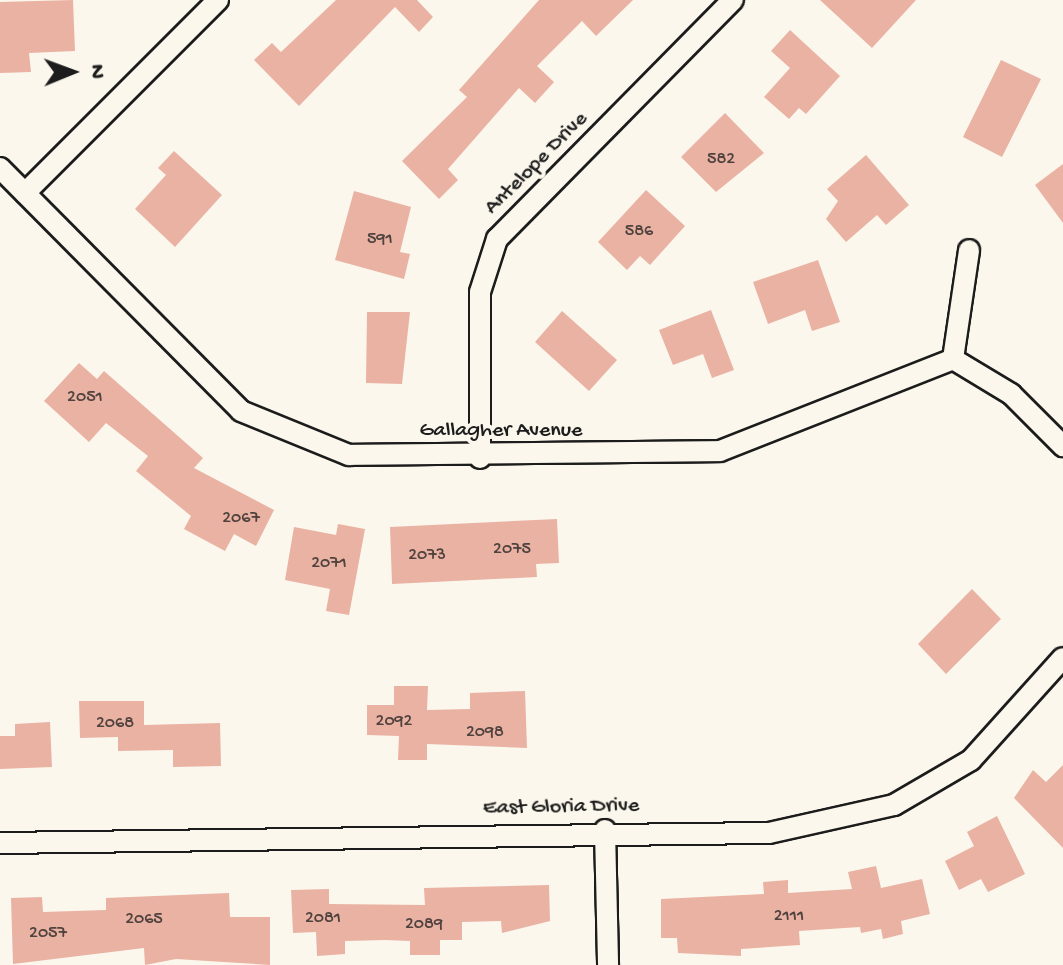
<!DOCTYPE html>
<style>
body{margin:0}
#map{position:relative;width:1063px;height:965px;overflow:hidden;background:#fbf7ec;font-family:"Gochi Hand",sans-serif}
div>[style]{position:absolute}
.building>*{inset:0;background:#eab2a3}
.roads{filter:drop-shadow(2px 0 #1c1c1c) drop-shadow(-2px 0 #1c1c1c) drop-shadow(0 2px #1c1c1c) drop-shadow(0 -2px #1c1c1c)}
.minor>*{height:20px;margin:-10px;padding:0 10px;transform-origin:10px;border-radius:10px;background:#fbf7ec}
span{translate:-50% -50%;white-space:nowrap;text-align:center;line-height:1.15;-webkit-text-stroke:8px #fbf7ec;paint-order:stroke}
.number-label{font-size:18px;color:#50423e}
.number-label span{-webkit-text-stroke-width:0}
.street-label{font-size:22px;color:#1c1c1c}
.north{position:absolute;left:32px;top:32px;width:80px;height:80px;-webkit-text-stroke:6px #fbf7ec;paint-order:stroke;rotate:89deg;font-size:22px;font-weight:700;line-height:32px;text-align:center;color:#1c1c1c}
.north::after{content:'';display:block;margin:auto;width:28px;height:36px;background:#1c1c1c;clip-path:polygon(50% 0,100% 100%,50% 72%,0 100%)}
</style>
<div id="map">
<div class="building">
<div style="clip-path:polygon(73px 0,75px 51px,29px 53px,31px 72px,0 73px,0 2px)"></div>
<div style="clip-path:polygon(336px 0,417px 0,433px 17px,419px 32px,395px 7px,299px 106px,254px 60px,272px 43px,281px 52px)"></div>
<div style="clip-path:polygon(539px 0,633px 0,596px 36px,582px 21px,537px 66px,554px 82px,535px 103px,519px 88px,448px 169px,458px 180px,439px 199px,402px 161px,467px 97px,459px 90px)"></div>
<div style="clip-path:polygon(820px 0,916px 0,872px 48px)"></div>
<div style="clip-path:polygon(790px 30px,840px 76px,806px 114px,799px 108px,789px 119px,764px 97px,790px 68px,771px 51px)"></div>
<div style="clip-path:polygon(1001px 60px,1041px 79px,1002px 157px,963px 137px)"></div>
<div style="clip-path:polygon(725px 113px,764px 153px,716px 192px,681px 157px)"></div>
<div style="clip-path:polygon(174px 151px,222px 195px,175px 247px,135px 209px,166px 175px,158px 168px)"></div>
<div style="clip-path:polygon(866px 155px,909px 205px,886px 225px,877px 215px,846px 242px,826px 219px,838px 201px,827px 189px)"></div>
<div style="clip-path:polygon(1063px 164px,1063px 223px,1035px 185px)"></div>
<div style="clip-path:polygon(646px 190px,685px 226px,650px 265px,640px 256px,627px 270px,598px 242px)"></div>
<div style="clip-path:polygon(354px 191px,411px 207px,400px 252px,410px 254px,404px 279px,335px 260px)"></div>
<div style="clip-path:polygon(818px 260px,840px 322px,812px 331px,805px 310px,768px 324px,753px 282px)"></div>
<div style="clip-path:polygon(711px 310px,734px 370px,712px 378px,703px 354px,673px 365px,659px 330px)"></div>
<div style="clip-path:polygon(562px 311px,617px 360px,589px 391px,535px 342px)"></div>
<div style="clip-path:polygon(367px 312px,410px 312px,402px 384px,366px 383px)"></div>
<div style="clip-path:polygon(79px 363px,97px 379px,104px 371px,203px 458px,194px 468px,274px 510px,256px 546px,234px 534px,225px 551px,184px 529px,191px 516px,136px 471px,148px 456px,106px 423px,89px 442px,44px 401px)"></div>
<div style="clip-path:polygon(557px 519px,559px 563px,536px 564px,537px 577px,392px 584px,390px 527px)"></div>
<div style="clip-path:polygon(338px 524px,365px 529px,349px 615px,326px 611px,330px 589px,285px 580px,294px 527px,336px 535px)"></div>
<div style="clip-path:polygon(972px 589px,1001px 619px,946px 674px,918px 644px)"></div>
<div style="clip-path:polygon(394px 686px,428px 686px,427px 710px,470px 709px,470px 693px,525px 691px,527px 748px,427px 744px,427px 760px,398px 760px,399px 736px,367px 735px,367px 705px,394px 705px)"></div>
<div style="clip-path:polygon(79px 701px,144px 701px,144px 725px,220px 723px,221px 766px,173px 767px,173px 750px,118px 751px,118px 737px,80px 738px)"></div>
<div style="clip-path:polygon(50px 722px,52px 767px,0 769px,0 736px,15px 736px,15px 724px)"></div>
<div style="clip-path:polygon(1063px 765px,1063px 848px,1014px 798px,1033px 770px,1046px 782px)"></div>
<div style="clip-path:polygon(997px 816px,1025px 874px,988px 892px,981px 879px,959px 890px,945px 861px,974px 846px,967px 832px)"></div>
<div style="clip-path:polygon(876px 866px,881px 888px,922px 879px,930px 914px,901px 921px,903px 934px,883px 939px,881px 929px,861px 933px,860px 927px,799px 931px,800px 945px,741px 949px,741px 956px,678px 953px,677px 938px,661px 938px,661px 899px,764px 894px,763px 882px,788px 880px,788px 893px,852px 889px,848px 872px)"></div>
<div style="clip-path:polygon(549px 885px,550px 921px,502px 933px,501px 921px,462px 922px,462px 940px,440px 940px,440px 955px,410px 955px,410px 941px,385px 940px,345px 941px,345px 954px,317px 956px,316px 932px,293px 933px,291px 890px,329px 889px,329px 904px,425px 905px,424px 888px)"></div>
<div style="clip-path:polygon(229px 893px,230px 917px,270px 917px,270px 965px,176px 959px,145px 965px,144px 948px,13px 964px,11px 898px,42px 897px,43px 912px,106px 910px,106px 898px)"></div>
</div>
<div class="roads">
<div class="minor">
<div style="left:0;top:168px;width:342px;rotate:45.2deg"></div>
<div style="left:241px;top:411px;width:117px;rotate:22.2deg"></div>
<div style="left:349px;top:455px;width:371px;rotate:-0.6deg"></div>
<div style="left:720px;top:451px;width:251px;rotate:-21.5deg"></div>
<div style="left:953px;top:359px;width:68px;rotate:31.1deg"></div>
<div style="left:1011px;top:394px;width:74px;rotate:45deg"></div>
<div style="left:25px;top:193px;width:273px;rotate:-45deg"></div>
<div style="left:953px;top:359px;width:110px;rotate:-81.6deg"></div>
<div style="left:480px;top:458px;width:166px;rotate:-90deg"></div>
<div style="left:480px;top:292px;width:56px;rotate:-72.2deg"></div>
<div style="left:497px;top:239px;width:336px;rotate:-45.4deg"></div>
<div style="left:605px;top:830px;width:135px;rotate:88.7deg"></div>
<div style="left:0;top:843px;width:769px;rotate:-0.75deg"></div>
<div style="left:769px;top:833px;width:128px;rotate:-12.6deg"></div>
<div style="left:894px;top:805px;width:89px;rotate:-30.3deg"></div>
<div style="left:971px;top:760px;width:137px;rotate:-48deg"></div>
</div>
</div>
<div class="number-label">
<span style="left:721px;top:160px">582</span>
<span style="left:639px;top:232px">586</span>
<span style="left:380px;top:240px">591</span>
<span style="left:85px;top:398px">2051</span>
<span style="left:241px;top:519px">2067</span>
<span style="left:512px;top:550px">2075</span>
<span style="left:427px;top:556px">2073</span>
<span style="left:329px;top:564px">2071</span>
<span style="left:394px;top:722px">2092</span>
<span style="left:115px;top:724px">2068</span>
<span style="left:485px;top:733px">2098</span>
<span style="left:789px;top:917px">2111</span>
<span style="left:323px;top:919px">2081</span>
<span style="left:144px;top:920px">2065</span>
<span style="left:424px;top:925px">2089</span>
<span style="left:48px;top:934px">2057</span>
</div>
<div class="street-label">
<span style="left:537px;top:164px;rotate:-45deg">Antelope Drive</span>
<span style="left:501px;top:432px">Gallagher Avenue</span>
<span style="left:561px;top:808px;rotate:-1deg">East Gloria Drive</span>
</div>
<div class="north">N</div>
</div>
